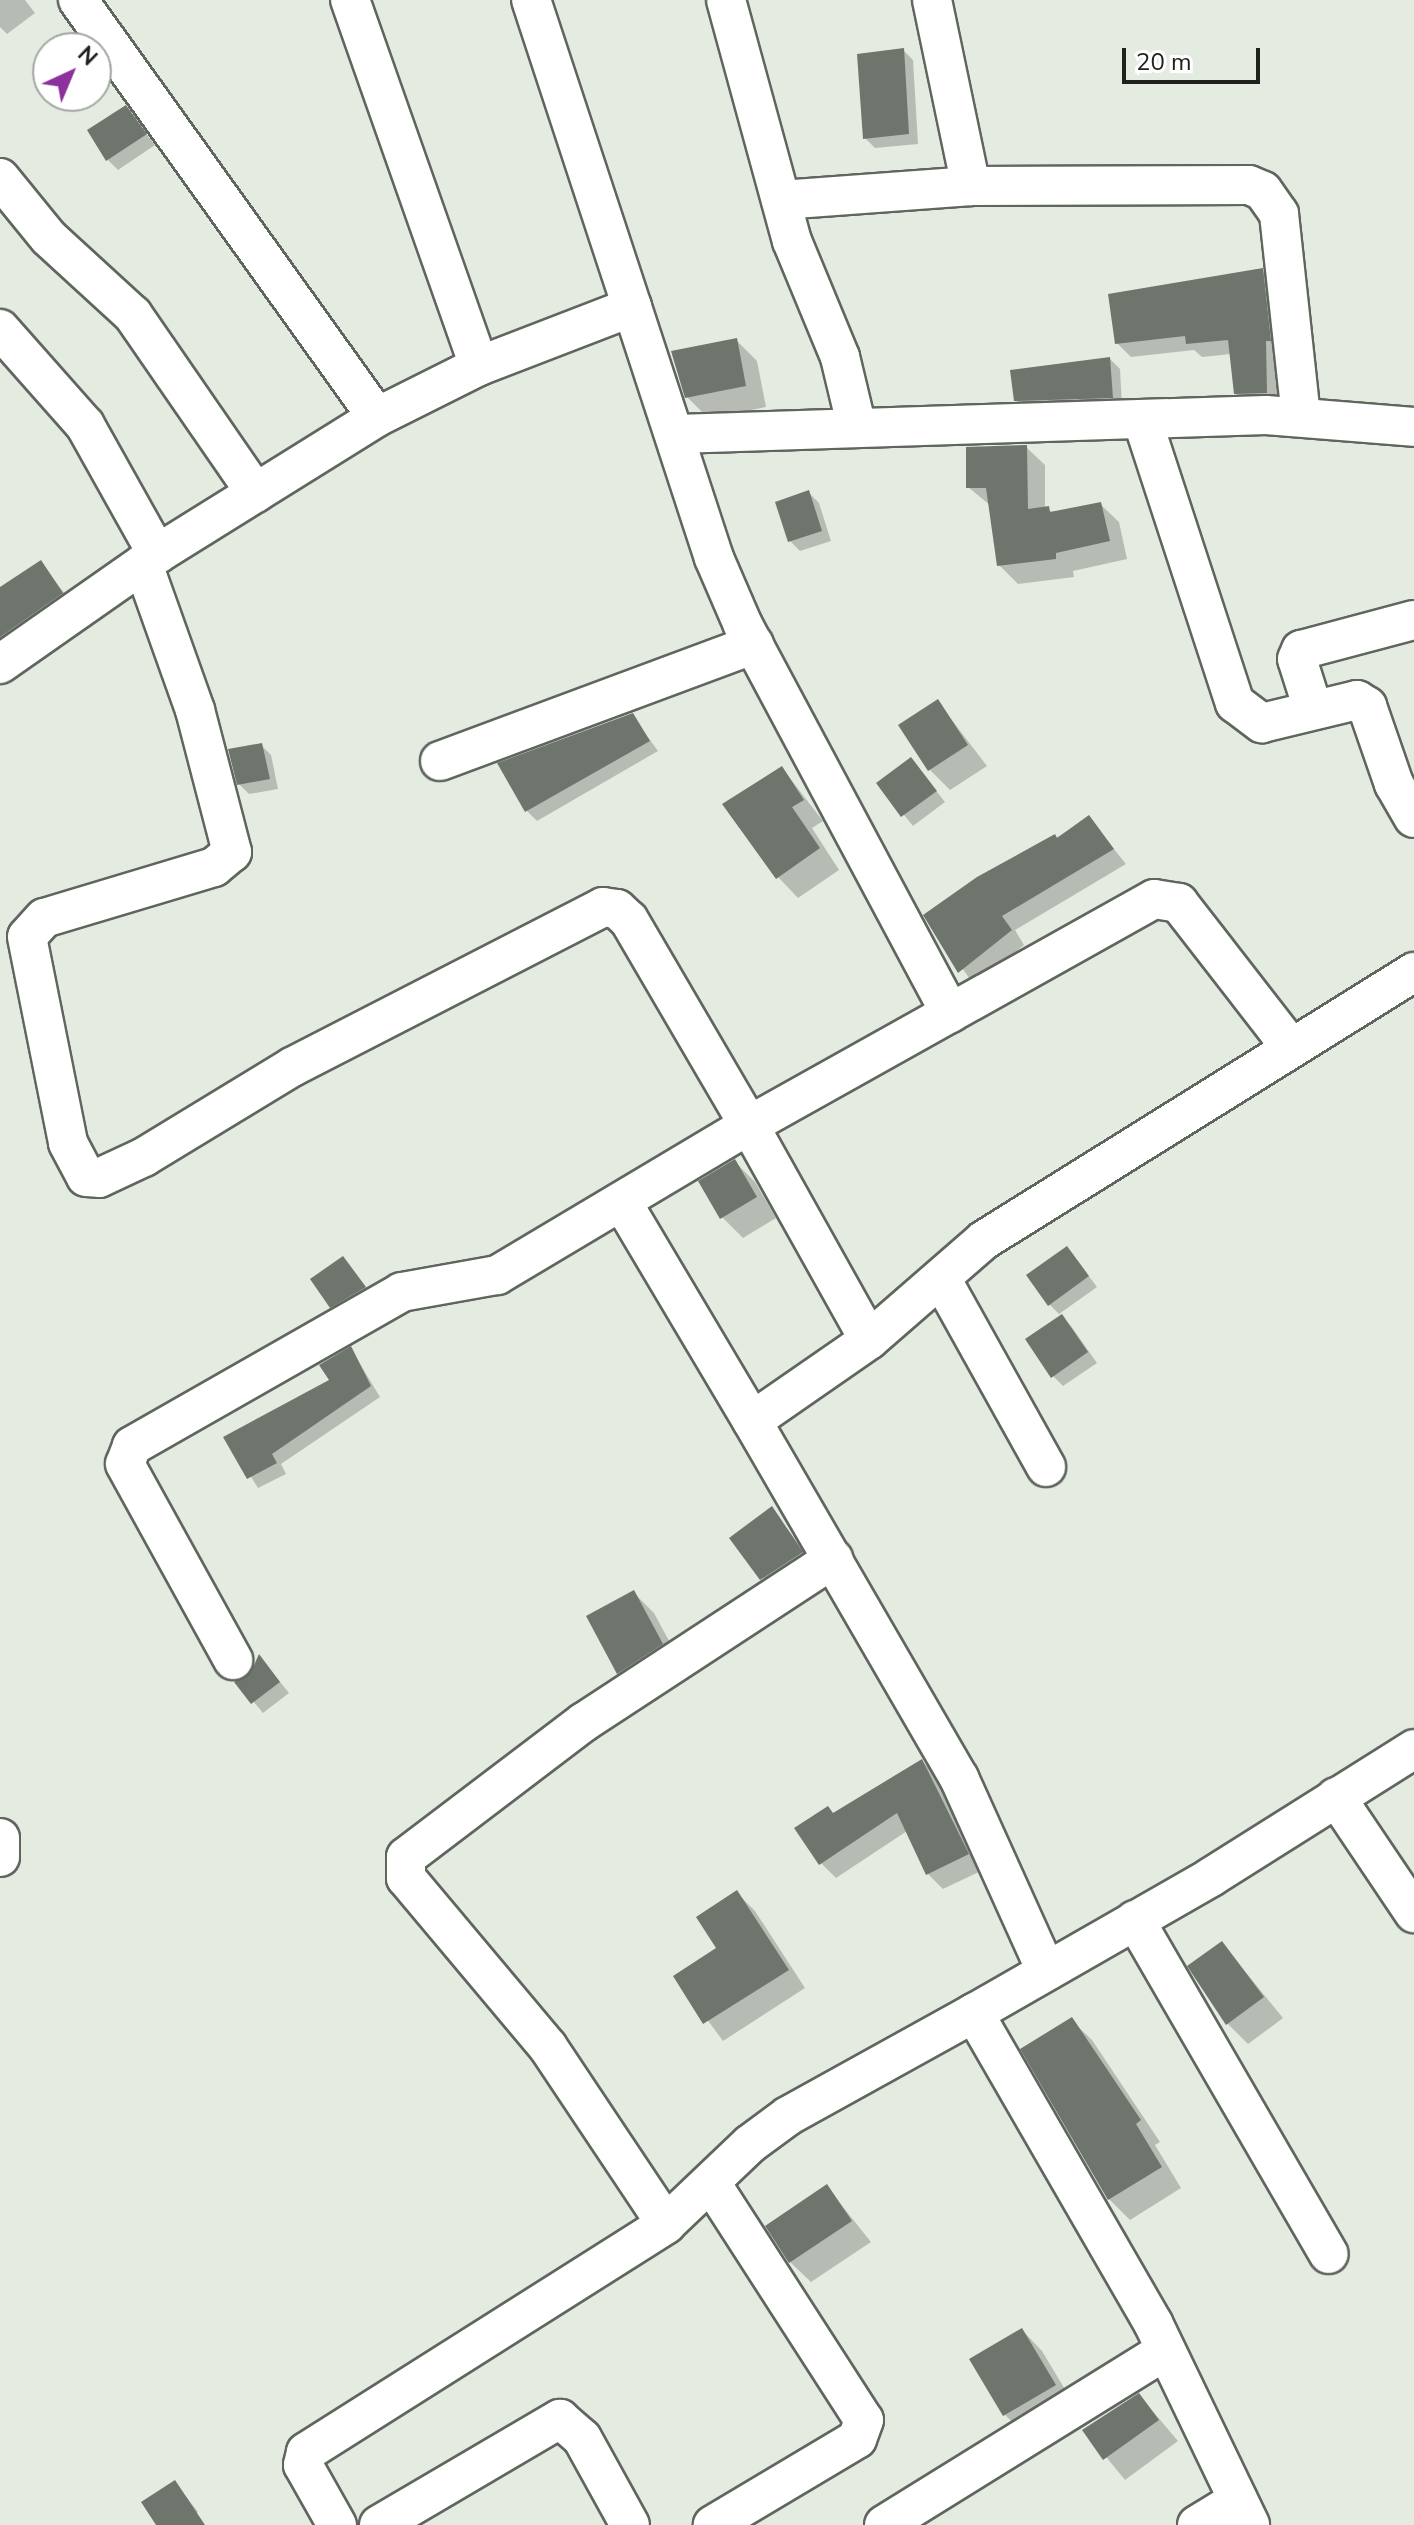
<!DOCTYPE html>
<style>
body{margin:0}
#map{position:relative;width:1414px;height:2525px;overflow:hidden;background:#e4ece2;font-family:"Nunito Sans",sans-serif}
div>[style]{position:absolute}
.shadow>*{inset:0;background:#0003}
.building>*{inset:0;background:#6e756d}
.roads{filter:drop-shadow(2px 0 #5f665e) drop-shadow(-2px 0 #5f665e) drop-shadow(0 2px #5f665e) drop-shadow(0 -2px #5f665e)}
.street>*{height:38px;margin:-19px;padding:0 19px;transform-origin:19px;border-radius:19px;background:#fff}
span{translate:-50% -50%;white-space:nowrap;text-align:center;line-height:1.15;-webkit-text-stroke:6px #fff;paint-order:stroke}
.north{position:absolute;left:32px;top:32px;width:80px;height:80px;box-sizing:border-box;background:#fff;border:2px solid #a5a6a5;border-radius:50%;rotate:44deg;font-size:22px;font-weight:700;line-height:32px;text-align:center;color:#1f211e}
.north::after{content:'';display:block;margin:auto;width:28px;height:36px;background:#8d319c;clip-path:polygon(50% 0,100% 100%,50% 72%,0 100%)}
.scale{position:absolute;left:1122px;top:48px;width:138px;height:36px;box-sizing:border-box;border:4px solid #1f211e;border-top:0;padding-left:10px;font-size:24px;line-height:28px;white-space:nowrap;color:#1f211e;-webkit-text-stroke:6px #fff;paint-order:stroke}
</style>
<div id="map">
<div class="shadow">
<div style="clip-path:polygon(0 0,25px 0,35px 13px,7px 34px,0 27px)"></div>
<div style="clip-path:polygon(903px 50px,913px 60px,918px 144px,875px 148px,865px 138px)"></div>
<div style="clip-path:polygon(126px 108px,155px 145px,118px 170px,108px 160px)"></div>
<div style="clip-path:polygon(1262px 270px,1276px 284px,1280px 406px,1249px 407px,1235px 393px,1231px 354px,1202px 357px,1194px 350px,1131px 357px,1117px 343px)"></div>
<div style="clip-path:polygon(736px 340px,757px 361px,766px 407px,708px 418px,687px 397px)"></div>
<div style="clip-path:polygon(1110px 359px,1120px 369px,1122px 407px,1026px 410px,1016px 400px)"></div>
<div style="clip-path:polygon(1026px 447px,1045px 465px,1045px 508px,1054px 513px,1100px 504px,1119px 522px,1127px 559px,1073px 571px,1074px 577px,1018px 584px,999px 565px,991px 506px,968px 487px)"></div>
<div style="clip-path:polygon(809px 493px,819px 503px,831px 541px,800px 551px,790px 541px)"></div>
<div style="clip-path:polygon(41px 563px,75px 607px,0 662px,0 590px)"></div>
<div style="clip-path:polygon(938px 702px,987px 766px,950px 790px,930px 770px)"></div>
<div style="clip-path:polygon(632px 715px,658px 751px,537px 821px,527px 811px)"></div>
<div style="clip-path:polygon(261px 745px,271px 755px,278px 789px,249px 794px,239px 784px)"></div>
<div style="clip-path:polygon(911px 759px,945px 802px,913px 826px,879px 784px)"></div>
<div style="clip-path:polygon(782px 768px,823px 821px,812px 828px,839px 870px,798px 898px,778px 877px)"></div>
<div style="clip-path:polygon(1089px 818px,1126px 864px,1015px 930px,1024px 945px,974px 985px,926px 916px)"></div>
<div style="clip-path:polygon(735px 1162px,755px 1182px,776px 1218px,743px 1238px,722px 1217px)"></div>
<div style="clip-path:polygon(342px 1258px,374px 1298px,342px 1316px,332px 1306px)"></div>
<div style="clip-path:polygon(1076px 1259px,1097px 1287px,1059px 1314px,1071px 1326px,1097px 1363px,1063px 1386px,1053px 1376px,1061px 1316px,1049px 1304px)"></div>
<div style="clip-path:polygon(351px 1349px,380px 1397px,281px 1464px,286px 1474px,258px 1488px,226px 1437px,331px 1381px)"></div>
<div style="clip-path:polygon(772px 1509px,822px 1574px,782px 1600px,732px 1538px)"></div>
<div style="clip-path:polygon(634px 1593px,654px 1613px,682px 1665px,639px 1694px,618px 1673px)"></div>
<div style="clip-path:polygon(260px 1657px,289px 1693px,263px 1713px,237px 1682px,253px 1673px)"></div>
<div style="clip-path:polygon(922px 1761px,937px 1776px,983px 1870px,943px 1889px,928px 1874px,907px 1831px,836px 1878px,821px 1863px,834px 1815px)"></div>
<div style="clip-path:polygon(737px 1893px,755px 1911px,805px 1988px,723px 2041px,675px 1976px,719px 1949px)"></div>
<div style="clip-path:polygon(1222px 1943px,1283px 2018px,1248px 2044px,1227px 2023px)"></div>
<div style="clip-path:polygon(1071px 2020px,1092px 2040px,1160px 2142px,1155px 2145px,1181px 2188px,1130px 2220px,1109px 2199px)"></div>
<div style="clip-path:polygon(827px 2187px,871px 2242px,811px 2282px,790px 2262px)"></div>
<div style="clip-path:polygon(1022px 2330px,1042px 2351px,1075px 2406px,1026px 2435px,1005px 2415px)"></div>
<div style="clip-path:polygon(1139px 2395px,1178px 2441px,1125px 2480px,1085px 2431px)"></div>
<div style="clip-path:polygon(175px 2482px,198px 2512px,179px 2525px,159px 2525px)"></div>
</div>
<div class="building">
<div style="clip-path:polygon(904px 48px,909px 134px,863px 139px,857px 54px)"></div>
<div style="clip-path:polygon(126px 105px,147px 134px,106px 161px,87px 130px)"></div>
<div style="clip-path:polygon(1263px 268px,1271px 341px,1266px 341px,1267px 393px,1234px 394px,1228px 340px,1186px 344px,1185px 336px,1115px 344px,1108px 294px)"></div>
<div style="clip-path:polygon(737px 338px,746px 386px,685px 398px,671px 351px)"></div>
<div style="clip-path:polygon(1110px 357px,1113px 398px,1014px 401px,1010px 370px)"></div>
<div style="clip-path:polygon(1027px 445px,1028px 509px,1049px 506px,1050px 512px,1101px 502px,1110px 541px,1056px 553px,1056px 559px,997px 566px,986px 488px,966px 488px,966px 447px)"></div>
<div style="clip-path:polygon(809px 490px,822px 531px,788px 542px,775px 502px)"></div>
<div style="clip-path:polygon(41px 560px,63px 593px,0 637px,0 587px)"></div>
<div style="clip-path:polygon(938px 699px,968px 745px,928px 771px,898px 725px)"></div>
<div style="clip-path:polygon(633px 713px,650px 741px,525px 812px,497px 763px)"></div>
<div style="clip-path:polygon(262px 743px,270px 779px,237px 785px,228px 749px)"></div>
<div style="clip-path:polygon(911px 757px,937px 791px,901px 817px,876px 783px)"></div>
<div style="clip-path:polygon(782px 766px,804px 800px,792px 807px,820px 848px,776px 879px,722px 804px)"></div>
<div style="clip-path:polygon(1089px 815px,1114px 849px,1002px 916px,1012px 930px,958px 973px,923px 915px,977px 877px,1055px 834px,1057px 838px)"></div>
<div style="clip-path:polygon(735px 1159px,757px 1197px,720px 1219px,698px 1181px)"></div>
<div style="clip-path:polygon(1067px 1246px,1089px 1276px,1048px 1306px,1026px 1275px)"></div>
<div style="clip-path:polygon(343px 1256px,366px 1287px,330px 1308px,310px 1279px)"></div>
<div style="clip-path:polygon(1062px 1314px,1088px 1352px,1051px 1378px,1025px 1339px)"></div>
<div style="clip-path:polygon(351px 1346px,371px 1386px,272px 1454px,277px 1463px,247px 1479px,223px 1437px,329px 1380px,319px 1365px)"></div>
<div style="clip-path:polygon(772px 1506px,803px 1552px,760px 1580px,729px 1538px)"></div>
<div style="clip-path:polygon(634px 1590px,663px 1644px,617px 1674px,586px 1616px)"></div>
<div style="clip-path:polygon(259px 1654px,280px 1682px,251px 1704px,234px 1682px,251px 1672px)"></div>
<div style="clip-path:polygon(922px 1759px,969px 1854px,926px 1875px,897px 1813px,819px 1865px,794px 1828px,828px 1806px,833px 1813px)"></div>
<div style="clip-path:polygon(737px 1890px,789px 1970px,703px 2024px,673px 1976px,716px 1948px,696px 1917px)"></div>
<div style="clip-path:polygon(1222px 1941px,1264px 1997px,1226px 2025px,1187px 1966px)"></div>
<div style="clip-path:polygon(1072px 2017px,1141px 2120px,1136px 2124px,1162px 2167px,1108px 2200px,1020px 2049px)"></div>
<div style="clip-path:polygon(827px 2184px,852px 2221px,789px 2263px,765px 2226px)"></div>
<div style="clip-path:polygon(1022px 2328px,1056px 2385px,1003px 2416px,969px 2359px)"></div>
<div style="clip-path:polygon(1139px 2393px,1159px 2420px,1103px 2460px,1082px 2430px)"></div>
<div style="clip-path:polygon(175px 2480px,205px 2525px,156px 2525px,141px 2502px)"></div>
</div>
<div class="roads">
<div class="street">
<div style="left:78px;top:0;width:513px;rotate:54.36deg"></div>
<div style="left:726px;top:0;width:250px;rotate:74.7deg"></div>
<div style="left:792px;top:241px;width:126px;rotate:67.5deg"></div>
<div style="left:840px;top:357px;width:73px;rotate:76.5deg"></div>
<div style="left:932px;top:0;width:190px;rotate:78.2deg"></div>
<div style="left:0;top:178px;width:77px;rotate:50.8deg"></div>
<div style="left:49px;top:238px;width:114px;rotate:42.5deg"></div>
<div style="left:133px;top:315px;width:216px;rotate:55.4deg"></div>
<div style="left:781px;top:200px;width:191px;rotate:-4.2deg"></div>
<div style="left:971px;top:186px;width:278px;rotate:-0.2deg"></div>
<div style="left:1249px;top:185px;width:15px;rotate:23deg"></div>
<div style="left:1263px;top:191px;width:28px;rotate:55deg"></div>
<div style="left:1279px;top:214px;width:203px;rotate:83.8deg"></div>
<div style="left:632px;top:307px;width:264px;rotate:71.9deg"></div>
<div style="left:714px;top:558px;width:73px;rotate:66.6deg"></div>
<div style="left:743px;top:625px;width:440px;rotate:61.9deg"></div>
<div style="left:0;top:329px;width:128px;rotate:48.5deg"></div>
<div style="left:85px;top:425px;width:148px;rotate:60.8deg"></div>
<div style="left:479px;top:366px;width:164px;rotate:-21.1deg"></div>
<div style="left:632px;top:307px;width:323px;rotate:-108.2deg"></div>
<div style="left:1142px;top:419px;width:299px;rotate:71.9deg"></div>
<div style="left:1235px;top:703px;width:34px;rotate:37deg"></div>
<div style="left:1262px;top:723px;width:98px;rotate:-13.6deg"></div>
<div style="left:1357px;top:700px;width:12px;rotate:31deg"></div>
<div style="left:1367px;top:706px;width:83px;rotate:70.9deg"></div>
<div style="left:1394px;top:784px;width:39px;rotate:60deg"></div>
<div style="left:677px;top:434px;width:589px;rotate:-1.85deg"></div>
<div style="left:1266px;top:415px;width:148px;rotate:4.6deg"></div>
<div style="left:143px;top:564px;width:155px;rotate:70.4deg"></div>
<div style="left:195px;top:710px;width:147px;rotate:75.4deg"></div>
<div style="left:232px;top:852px;width:23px;rotate:140deg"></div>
<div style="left:214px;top:867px;width:177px;rotate:163.3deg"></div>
<div style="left:44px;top:918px;width:25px;rotate:132deg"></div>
<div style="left:27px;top:937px;width:210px;rotate:78.7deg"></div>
<div style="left:68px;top:1143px;width:38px;rotate:62deg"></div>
<div style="left:86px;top:1177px;width:13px;rotate:4deg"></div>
<div style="left:99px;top:1178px;width:50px;rotate:-25deg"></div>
<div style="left:144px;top:1157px;width:173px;rotate:-31.3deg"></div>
<div style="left:292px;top:1067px;width:350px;rotate:-27.2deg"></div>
<div style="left:603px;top:907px;width:14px;rotate:8deg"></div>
<div style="left:617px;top:909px;width:16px;rotate:43deg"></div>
<div style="left:629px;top:920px;width:238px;rotate:59.7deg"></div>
<div style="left:749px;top:1125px;width:293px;rotate:149.2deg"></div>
<div style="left:497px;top:1275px;width:97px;rotate:169.9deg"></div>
<div style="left:402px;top:1292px;width:311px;rotate:150.3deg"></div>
<div style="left:132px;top:1446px;width:19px;rotate:111deg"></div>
<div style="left:125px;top:1464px;width:224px;rotate:61.1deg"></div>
<div style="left:0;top:664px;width:192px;rotate:-35deg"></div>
<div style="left:157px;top:554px;width:259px;rotate:-31.9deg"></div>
<div style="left:377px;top:417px;width:114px;rotate:-26.6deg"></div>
<div style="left:479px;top:366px;width:388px;rotate:-109.4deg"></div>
<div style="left:1313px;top:709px;width:52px;rotate:-107.7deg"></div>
<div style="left:1297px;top:659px;width:10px;rotate:-66deg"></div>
<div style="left:1301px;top:650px;width:117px;rotate:-14.9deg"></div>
<div style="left:440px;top:761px;width:335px;rotate:-20.4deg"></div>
<div style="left:1289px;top:1045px;width:180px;rotate:-127.8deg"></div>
<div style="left:1179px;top:903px;width:25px;rotate:-171deg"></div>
<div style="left:1154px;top:899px;width:464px;rotate:150.8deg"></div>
<div style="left:749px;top:1125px;width:246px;rotate:60.8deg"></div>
<div style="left:869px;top:1340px;width:152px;rotate:-41deg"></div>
<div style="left:984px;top:1240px;width:507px;rotate:-31.93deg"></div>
<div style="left:622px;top:1202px;width:255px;rotate:59.3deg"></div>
<div style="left:942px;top:1280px;width:214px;rotate:60.9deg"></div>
<div style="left:869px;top:1340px;width:142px;rotate:145.3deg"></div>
<div style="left:752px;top:1421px;width:413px;rotate:59.9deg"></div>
<div style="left:959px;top:1778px;width:212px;rotate:65.7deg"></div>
<div style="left:1336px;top:1797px;width:140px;rotate:56.1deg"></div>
<div style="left:0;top:1838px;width:19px;rotate:90deg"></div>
<div style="left:1135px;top:1920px;width:386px;rotate:59.9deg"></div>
<div style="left:974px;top:2013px;width:273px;rotate:-29.8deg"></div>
<div style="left:1211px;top:1877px;width:240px;rotate:-32.2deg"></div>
<div style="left:711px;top:2183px;width:282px;rotate:57.2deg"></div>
<div style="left:864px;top:2420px;width:20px;rotate:110deg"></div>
<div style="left:857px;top:2439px;width:168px;rotate:149.2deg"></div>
<div style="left:666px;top:2224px;width:213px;rotate:-123.7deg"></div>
<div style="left:548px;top:2047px;width:221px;rotate:-130deg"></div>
<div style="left:406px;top:1878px;width:21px;rotate:-90deg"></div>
<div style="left:406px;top:1857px;width:223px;rotate:-37.2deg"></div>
<div style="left:584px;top:1722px;width:298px;rotate:-33.2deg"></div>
<div style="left:337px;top:2525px;width:69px;rotate:-119.5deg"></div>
<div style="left:303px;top:2465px;width:13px;rotate:-77deg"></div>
<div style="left:306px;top:2452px;width:426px;rotate:-32.3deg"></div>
<div style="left:666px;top:2224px;width:116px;rotate:-43.6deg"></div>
<div style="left:750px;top:2144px;width:47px;rotate:-36.4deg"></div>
<div style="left:788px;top:2116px;width:213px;rotate:-29deg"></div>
<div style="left:974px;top:2013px;width:358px;rotate:60deg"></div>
<div style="left:1153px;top:2323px;width:224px;rotate:64.3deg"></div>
<div style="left:379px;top:2525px;width:210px;rotate:-30.4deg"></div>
<div style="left:560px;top:2419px;width:29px;rotate:41deg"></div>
<div style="left:582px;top:2438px;width:99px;rotate:61.1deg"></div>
<div style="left:884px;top:2525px;width:331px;rotate:-31.8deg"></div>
<div style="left:1197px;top:2525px;width:48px;rotate:-31.4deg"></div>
</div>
</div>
<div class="north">N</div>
<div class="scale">20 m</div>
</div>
